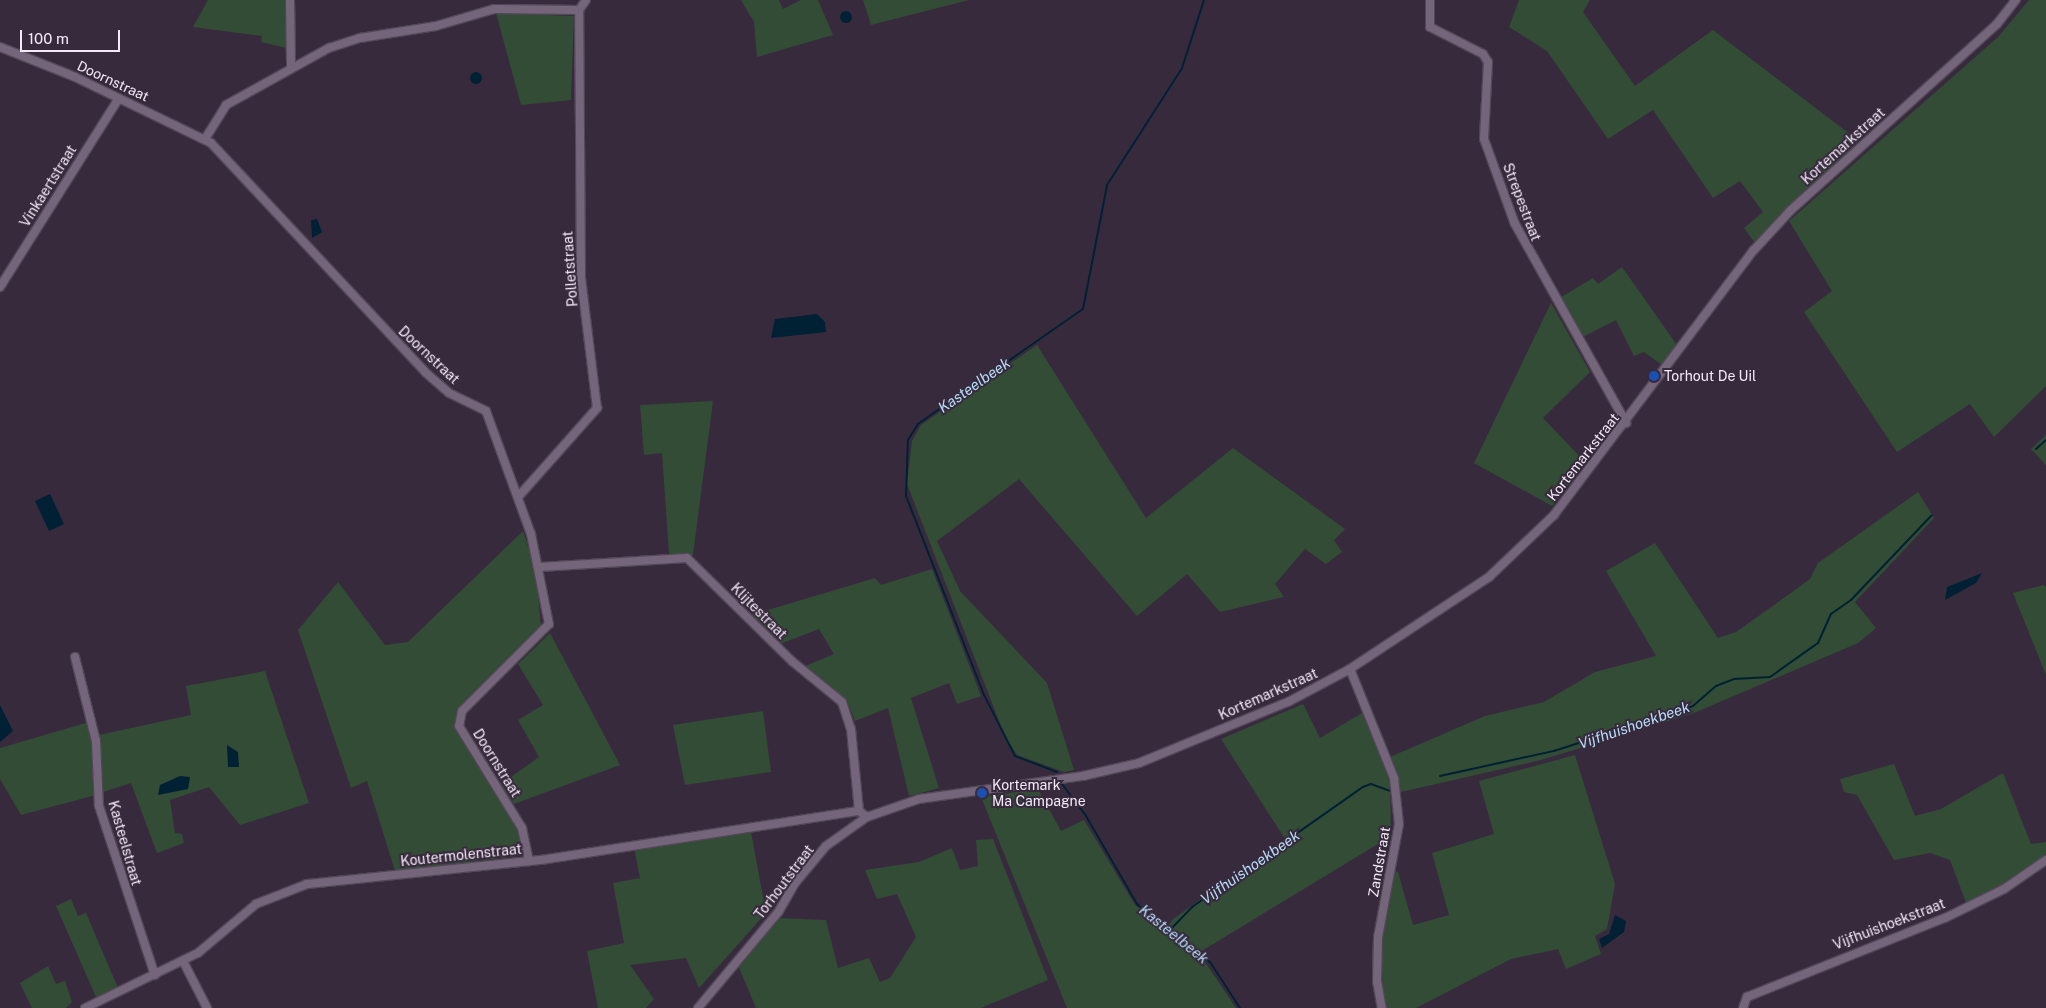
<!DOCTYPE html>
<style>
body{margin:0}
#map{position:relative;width:2046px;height:1008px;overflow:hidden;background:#382a3d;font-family:"Public Sans",sans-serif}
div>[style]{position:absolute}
.green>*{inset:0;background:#324c36}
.water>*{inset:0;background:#002134}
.round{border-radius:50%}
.stream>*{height:2px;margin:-1px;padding:0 1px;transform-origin:1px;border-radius:1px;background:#002134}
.roads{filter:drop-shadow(1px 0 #524757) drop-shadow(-1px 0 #524757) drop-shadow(0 1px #524757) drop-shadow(0 -1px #524757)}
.minor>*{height:8px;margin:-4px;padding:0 4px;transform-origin:4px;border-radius:4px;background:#75657b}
.dots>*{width:14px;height:14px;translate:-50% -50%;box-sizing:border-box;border:2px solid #382a3d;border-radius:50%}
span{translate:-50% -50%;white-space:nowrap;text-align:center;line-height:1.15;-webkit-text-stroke:4px #382a3d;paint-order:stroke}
.street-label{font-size:14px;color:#f3eaf7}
.poi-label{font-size:14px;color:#f3eaf7}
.left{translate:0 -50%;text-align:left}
.water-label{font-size:15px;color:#b5ddf9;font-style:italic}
.scale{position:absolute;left:20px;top:30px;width:100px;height:22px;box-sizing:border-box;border:2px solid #f3eaf7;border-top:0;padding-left:6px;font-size:15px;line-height:18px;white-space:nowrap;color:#f3eaf7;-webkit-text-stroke:4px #382a3d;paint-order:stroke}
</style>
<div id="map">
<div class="green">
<div style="clip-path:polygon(208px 0,287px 0,286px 48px,261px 42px,262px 36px,193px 27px)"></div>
<div style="clip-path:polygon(741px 0,779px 0,783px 9px,801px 0,818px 0,833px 35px,757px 57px,754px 22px)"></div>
<div style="clip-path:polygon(863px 0,969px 0,871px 25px)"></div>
<div style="clip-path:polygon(1519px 0,1590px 0,1583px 12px,1635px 86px,1713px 30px,1859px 141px,1755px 243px,1744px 228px,1763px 212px,1740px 181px,1713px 198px,1653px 110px,1608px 139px,1547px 51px,1509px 27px)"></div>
<div style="clip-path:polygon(2029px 0,2046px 0,2046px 386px,1994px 437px,1970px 404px,1897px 452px,1804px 312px,1832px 291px,1789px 221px,1998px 37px)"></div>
<div style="clip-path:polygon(496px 13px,574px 16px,571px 100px,521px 105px)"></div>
<div style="clip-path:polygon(1622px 267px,1677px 345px,1662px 365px,1644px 352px,1634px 356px,1616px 320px,1579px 339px,1558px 299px,1593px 278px,1598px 284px)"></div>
<div style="clip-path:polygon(1551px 303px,1590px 372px,1543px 418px,1586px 463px,1552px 506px,1474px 463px)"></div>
<div style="clip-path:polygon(1037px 345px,1146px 518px,1233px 448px,1345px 529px,1334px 540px,1342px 552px,1326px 564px,1305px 549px,1275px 584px,1284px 597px,1220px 612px,1187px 574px,1137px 616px,1019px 479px,937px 541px,960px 591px,1047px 683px,1074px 770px,1064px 772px,1017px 755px,1005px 736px,907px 484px,912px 441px,921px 425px)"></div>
<div style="clip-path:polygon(713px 401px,693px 555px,669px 554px,662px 453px,644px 455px,640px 405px)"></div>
<div style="clip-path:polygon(2046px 435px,2046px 465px,2031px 449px)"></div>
<div style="clip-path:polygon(1918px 492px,1934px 518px,1855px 602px,1876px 628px,1858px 643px,1694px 713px,1541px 760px,1401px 792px,1390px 757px,1485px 716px,1544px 702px,1595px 672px,1656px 656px,1606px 571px,1655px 543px,1718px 638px,1736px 632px,1788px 595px,1810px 579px,1818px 563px)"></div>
<div style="clip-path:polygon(523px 531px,536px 570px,541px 627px,459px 709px,455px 725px,518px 829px,524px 855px,395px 871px,367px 781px,351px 788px,298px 630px,338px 582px,385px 645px,408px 642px)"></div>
<div style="clip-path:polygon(932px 569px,981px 696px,957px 704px,949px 683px,911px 698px,939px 788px,909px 796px,888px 708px,855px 721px,847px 701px,803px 667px,834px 654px,819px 629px,780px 644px,751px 615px,875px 578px,881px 585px)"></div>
<div style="clip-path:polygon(2044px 585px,2046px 587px,2046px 675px,2013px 593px)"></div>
<div style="clip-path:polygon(550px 633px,620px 765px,514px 804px,501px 784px,539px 757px,518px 720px,543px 705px,518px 664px)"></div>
<div style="clip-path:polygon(265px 671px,309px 803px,240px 825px,209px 787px,170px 800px,175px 833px,182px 834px,184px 843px,157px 853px,131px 783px,100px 793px,99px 735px,191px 715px,186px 686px)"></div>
<div style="clip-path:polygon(1303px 704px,1320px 738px,1362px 713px,1390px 776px,1391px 836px,1200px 952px,1167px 927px,1173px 919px,1285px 839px,1221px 739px)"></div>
<div style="clip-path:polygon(763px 711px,771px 772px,685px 785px,673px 725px)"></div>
<div style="clip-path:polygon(89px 722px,95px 749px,96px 795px,21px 815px,0 779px,0 748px)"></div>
<div style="clip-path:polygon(1575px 755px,1615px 884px,1607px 929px,1595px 936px,1601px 954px,1566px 969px,1558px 949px,1511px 959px,1416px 1008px,1384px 1008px,1380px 950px,1392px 872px,1398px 872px,1413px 925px,1449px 915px,1432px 853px,1494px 834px,1479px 781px)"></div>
<div style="clip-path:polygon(1894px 764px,1915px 816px,1941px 809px,2003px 773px,2031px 844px,2046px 842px,2046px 858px,1967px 905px,1950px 860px,1930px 853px,1894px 860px,1857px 795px,1844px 792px,1840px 779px)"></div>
<div style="clip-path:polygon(1038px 789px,1061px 831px,1084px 820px,1135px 905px,1203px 959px,1236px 1008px,1067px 1008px,981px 797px)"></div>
<div style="clip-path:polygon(751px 832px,766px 913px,699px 988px,686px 958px,630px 965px,654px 999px,646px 1008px,598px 1008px,587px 951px,624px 943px,613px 883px,640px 878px,634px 847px)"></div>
<div style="clip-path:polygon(993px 839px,1048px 980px,981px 1008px,756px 1008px,738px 965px,777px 918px,826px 920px,838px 968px,869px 958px,880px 982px,890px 978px,916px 937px,897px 894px,877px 899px,865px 870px,919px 862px,952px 848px,960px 870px,978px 866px,976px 840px)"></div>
<div style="clip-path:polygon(71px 899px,78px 916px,86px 913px,118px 988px,96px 997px,56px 906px)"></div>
<div style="clip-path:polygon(48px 966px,56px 984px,65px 981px,72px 1002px,66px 1008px,32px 1008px,20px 983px)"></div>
</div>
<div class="water">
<div class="round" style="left:840px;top:11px;width:12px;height:12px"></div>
<div class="round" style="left:470px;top:72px;width:12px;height:12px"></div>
<div style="clip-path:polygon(317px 219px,322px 232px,312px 238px,311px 220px)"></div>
<div style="clip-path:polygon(817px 314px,825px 322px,826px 332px,771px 338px,775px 319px)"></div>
<div style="clip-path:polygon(50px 494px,64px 524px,49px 531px,35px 501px)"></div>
<div style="clip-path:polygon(1982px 573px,1976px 583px,1945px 600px,1947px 587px)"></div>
<div style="clip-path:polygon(0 705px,13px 731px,0 742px)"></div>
<div style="clip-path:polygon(227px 745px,238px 752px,239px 767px,228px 767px)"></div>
<div style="clip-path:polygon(180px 776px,190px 777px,188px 789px,158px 795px,160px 785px)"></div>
<div style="clip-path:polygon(1615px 915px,1626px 921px,1624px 932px,1602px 948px,1599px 939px,1609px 934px)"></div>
</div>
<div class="stream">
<div style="left:2036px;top:449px;width:13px;rotate:-42deg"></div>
<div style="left:1057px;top:772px;width:45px;rotate:-159.1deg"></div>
<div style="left:1015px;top:756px;width:68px;rotate:-116.9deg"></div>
<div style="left:984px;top:695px;width:214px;rotate:-111.4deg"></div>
<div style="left:906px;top:496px;width:56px;rotate:-88deg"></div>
<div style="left:908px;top:440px;width:19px;rotate:-58deg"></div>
<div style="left:918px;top:424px;width:201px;rotate:-34.9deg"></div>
<div style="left:1083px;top:309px;width:126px;rotate:-79deg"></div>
<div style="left:1107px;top:185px;width:139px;rotate:-57.3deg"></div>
<div style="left:1182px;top:68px;width:71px;rotate:-72.1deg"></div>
<div style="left:1440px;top:776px;width:117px;rotate:-12.4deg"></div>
<div style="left:1554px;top:751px;width:146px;rotate:-17.9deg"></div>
<div style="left:1693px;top:706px;width:30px;rotate:-41deg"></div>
<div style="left:1716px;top:686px;width:19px;rotate:-21deg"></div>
<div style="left:1734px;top:679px;width:36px;rotate:-3deg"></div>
<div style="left:1770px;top:677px;width:59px;rotate:-35.3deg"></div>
<div style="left:1818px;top:643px;width:32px;rotate:-66deg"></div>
<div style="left:1831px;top:614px;width:24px;rotate:-35deg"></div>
<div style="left:1851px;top:600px;width:117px;rotate:-46.4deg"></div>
<div style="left:1062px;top:784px;width:40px;rotate:53deg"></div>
<div style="left:1086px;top:816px;width:102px;rotate:59.9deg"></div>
<div style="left:1137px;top:904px;width:93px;rotate:38.5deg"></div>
<div style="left:1210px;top:962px;width:55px;rotate:56.9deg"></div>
<div style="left:1168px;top:932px;width:35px;rotate:-46deg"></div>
<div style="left:1192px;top:907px;width:209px;rotate:-35.1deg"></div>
<div style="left:1363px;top:787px;width:9px;rotate:-21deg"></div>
<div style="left:1371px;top:784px;width:20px;rotate:20deg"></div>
</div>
<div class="roads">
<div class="minor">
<div style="left:290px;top:0;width:67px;rotate:89.1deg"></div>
<div style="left:1430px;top:0;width:27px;rotate:90deg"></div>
<div style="left:1430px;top:27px;width:59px;rotate:27deg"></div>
<div style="left:1483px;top:54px;width:9px;rotate:58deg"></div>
<div style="left:1488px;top:62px;width:77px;rotate:93deg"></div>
<div style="left:1484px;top:139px;width:90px;rotate:70deg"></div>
<div style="left:1515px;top:224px;width:228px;rotate:60.8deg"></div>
<div style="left:0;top:47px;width:81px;rotate:21.8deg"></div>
<div style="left:75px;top:77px;width:151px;rotate:25.9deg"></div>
<div style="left:211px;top:143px;width:313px;rotate:46.9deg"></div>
<div style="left:425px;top:372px;width:32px;rotate:41deg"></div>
<div style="left:449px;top:393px;width:41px;rotate:25.9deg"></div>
<div style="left:486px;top:411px;width:131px;rotate:69.9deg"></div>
<div style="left:531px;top:534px;width:92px;rotate:78.7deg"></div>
<div style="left:549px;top:624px;width:123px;rotate:135deg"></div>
<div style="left:462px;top:711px;width:15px;rotate:101deg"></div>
<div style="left:459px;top:726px;width:120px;rotate:58.3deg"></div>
<div style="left:522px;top:828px;width:34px;rotate:78deg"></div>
<div style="left:205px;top:139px;width:40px;rotate:-58deg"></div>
<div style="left:226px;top:105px;width:118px;rotate:-29deg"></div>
<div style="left:329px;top:48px;width:33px;rotate:-18deg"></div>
<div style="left:360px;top:38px;width:77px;rotate:-9deg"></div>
<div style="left:436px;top:26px;width:60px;rotate:-16.3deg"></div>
<div style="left:494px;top:9px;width:85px;rotate:0.7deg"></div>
<div style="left:579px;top:10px;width:12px;rotate:-55deg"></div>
<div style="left:0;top:287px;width:223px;rotate:-57.8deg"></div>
<div style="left:519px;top:496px;width:118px;rotate:-48.4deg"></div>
<div style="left:597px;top:408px;width:131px;rotate:-97deg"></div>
<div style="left:581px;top:278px;width:268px;rotate:-90.4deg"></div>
<div style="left:540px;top:567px;width:147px;rotate:-3.5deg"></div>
<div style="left:687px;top:558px;width:148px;rotate:44.5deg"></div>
<div style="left:793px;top:662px;width:63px;rotate:39.2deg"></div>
<div style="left:842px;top:702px;width:28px;rotate:72deg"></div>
<div style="left:851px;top:729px;width:82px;rotate:84.4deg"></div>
<div style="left:75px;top:657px;width:87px;rotate:76deg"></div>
<div style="left:96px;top:741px;width:65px;rotate:87.4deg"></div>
<div style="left:99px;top:806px;width:178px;rotate:71.7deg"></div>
<div style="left:1350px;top:669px;width:118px;rotate:68deg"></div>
<div style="left:1394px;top:778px;width:46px;rotate:83.8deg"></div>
<div style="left:1399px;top:824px;width:115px;rotate:100.5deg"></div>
<div style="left:1378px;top:937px;width:44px;rotate:91.3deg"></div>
<div style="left:1377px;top:981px;width:27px;rotate:80deg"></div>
<div style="left:183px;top:961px;width:53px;rotate:62.9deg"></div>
<div style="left:85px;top:1008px;width:126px;rotate:-26deg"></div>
<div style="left:198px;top:953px;width:76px;rotate:-40.2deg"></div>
<div style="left:256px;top:904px;width:55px;rotate:-21.4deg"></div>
<div style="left:307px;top:884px;width:235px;rotate:-5.9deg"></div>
<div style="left:541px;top:860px;width:322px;rotate:-8.8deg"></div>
<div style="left:859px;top:811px;width:10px;rotate:37deg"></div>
<div style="left:698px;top:1008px;width:126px;rotate:-50.1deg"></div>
<div style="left:779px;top:911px;width:34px;rotate:-60deg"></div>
<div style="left:796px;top:882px;width:47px;rotate:-50.2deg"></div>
<div style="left:826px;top:846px;width:50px;rotate:-35.3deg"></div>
<div style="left:867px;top:817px;width:55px;rotate:-19.1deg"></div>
<div style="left:919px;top:799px;width:166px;rotate:-8deg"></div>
<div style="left:1083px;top:776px;width:57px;rotate:-13.1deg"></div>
<div style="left:1139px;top:763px;width:161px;rotate:-22.3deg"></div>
<div style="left:1288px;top:702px;width:70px;rotate:-28deg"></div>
<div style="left:1350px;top:669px;width:167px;rotate:-33.5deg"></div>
<div style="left:1489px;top:577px;width:90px;rotate:-43.6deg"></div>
<div style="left:1554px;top:515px;width:332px;rotate:-53deg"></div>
<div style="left:1754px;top:250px;width:53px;rotate:-47.3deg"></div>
<div style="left:1790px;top:211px;width:279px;rotate:-42.1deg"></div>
<div style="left:1997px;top:24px;width:31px;rotate:-52deg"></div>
<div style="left:1743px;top:1008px;width:12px;rotate:-70deg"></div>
<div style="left:1747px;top:997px;width:213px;rotate:-21.8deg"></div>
<div style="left:1945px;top:918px;width:66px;rotate:-26.2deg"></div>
<div style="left:2004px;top:889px;width:51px;rotate:-34.6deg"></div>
</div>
</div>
<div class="dots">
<div style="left:1654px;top:376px;background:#1a4fb4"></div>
<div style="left:982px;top:793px;background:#1a4fb4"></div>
</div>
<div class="street-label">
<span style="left:113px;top:81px;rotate:25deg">Doornstraat</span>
<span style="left:1843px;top:146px;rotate:-42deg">Kortemarkstraat</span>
<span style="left:48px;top:186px;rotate:-58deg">Vinkaertstraat</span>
<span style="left:1522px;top:202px;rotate:69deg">Strepestraat</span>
<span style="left:570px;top:269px;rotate:-94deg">Polletstraat</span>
<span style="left:429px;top:355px;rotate:43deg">Doornstraat</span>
<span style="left:1583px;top:457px;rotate:-52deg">Kortemarkstraat</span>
<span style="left:759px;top:611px;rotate:45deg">Klijtestraat</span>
<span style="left:1268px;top:694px;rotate:-24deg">Kortemarkstraat</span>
<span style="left:497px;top:763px;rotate:58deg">Doornstraat</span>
<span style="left:125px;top:843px;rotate:74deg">Kasteelstraat</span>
<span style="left:461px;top:855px;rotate:-6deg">Koutermolenstraat</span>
<span style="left:1379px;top:862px;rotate:-80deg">Zandstraat</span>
<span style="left:784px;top:882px;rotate:-53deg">Torhoutstraat</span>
<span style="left:1889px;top:924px;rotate:-21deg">Vijfhuishoekstraat</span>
</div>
<div class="poi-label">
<span class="left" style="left:1664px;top:376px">Torhout De Uil</span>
<span class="left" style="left:992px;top:793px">Kortemark<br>Ma Campagne</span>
</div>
<div class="water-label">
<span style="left:974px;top:385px;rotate:-35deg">Kasteelbeek</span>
<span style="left:1634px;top:725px;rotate:-19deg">Vijfhuishoekbeek</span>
<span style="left:1250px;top:867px;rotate:-35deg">Vijfhuishoekbeek</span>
<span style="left:1174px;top:934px;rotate:39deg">Kasteelbeek</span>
</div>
<div class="scale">100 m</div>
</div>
